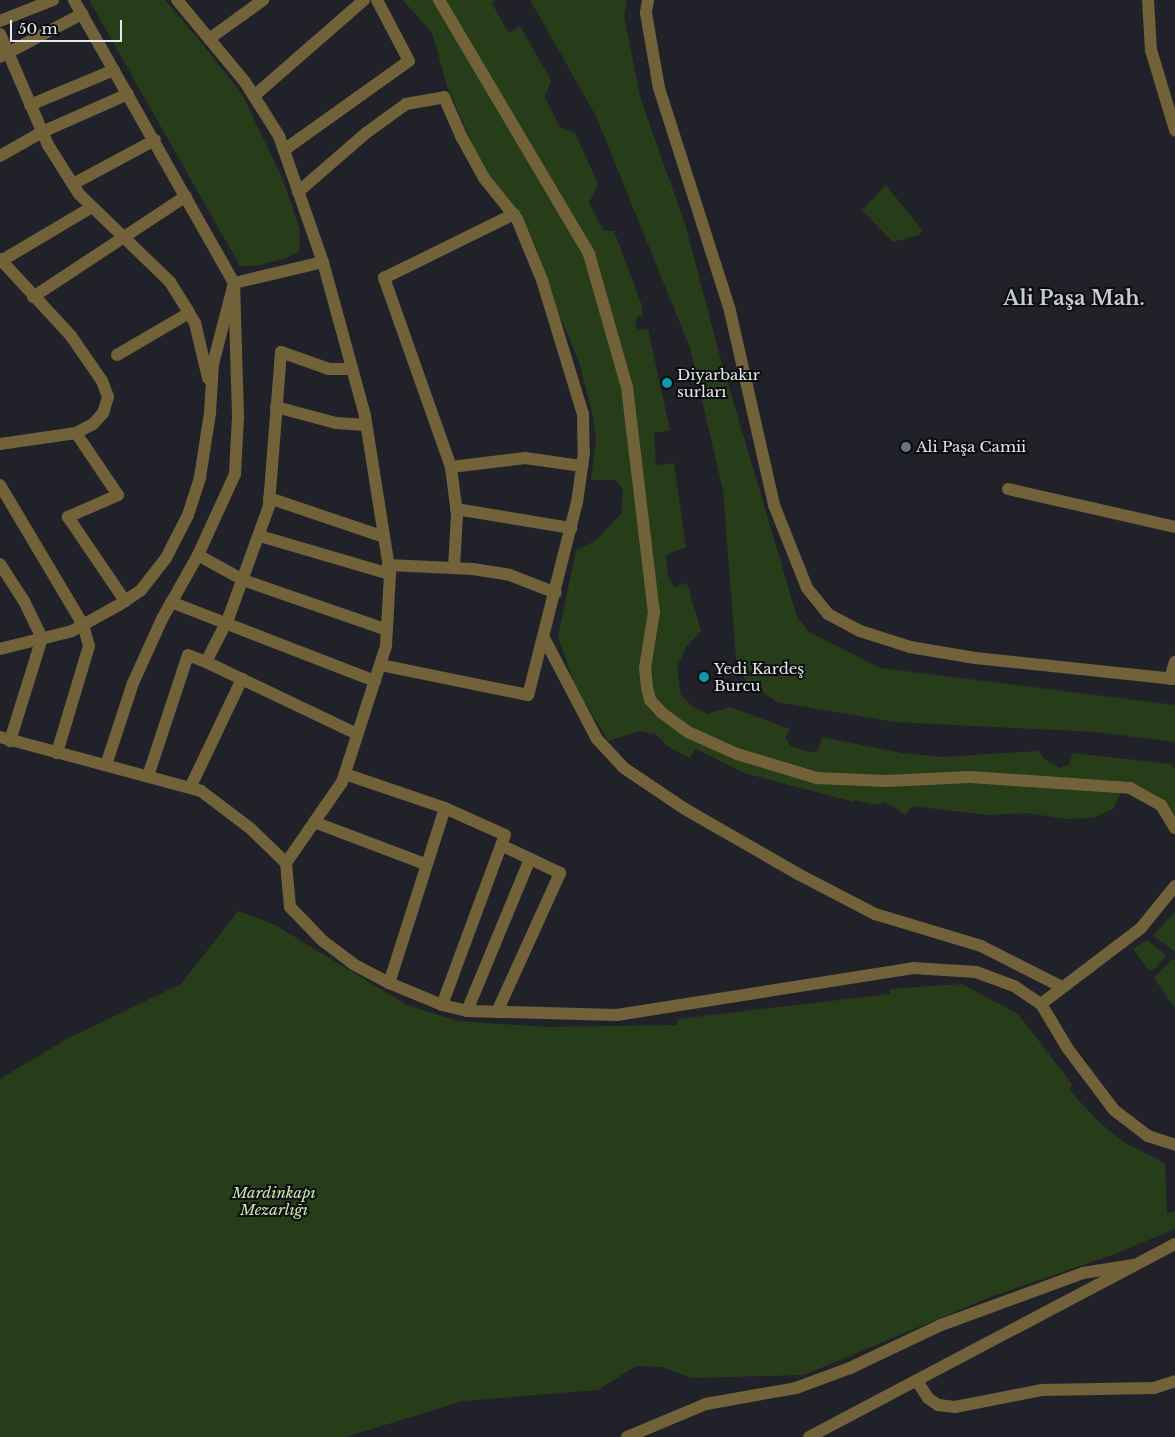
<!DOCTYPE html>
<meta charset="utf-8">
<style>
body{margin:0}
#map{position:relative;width:1175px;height:1437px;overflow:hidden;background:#212229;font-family:"Libre Baskerville",serif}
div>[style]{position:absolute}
.green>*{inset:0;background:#273c19}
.minor>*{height:12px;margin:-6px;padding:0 6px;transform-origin:6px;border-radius:6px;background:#72623a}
.tertiary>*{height:12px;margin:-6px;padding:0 6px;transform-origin:6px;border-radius:6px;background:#72623a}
.dots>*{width:14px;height:14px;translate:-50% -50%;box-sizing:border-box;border:2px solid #0b0c0f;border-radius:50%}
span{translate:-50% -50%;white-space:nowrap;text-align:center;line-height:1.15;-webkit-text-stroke:4px #0b0c0f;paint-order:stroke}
.poi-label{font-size:15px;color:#e7e8ec}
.left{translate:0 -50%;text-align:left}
.park-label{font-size:15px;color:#c3f0a8;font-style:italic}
.district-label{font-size:20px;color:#c9cbd4;font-weight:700}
.scale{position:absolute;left:10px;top:20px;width:112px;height:22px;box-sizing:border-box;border:2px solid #e7e8ec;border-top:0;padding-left:6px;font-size:15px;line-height:18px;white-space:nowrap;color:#e7e8ec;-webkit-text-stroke:4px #0b0c0f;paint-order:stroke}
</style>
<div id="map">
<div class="green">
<div style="clip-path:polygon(89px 0,165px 0,200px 41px,242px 94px,283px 180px,300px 230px,299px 251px,287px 258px,256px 266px,240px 266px)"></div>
<div style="clip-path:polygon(403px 0,495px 0,492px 4px,509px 33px,520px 26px,551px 80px,545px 97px,560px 127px,575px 133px,598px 184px,589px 203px,604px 231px,614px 231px,641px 303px,643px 315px,637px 317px,635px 326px,639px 330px,648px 329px,670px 430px,654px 433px,656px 465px,674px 463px,686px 547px,666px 555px,668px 576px,674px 587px,687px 583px,701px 631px,686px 647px,677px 667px,681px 695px,692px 706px,708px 714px,730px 707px,790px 729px,785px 738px,791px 746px,810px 752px,818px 751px,822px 737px,902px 753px,942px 757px,1039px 751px,1044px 759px,1060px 768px,1069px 765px,1073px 753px,1171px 764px,1175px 769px,1175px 816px,1157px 797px,1127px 781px,1113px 809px,1093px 818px,1065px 819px,1027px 813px,988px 815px,912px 806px,906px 815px,885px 802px,876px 805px,855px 800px,854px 802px,744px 773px,696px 749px,689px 758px,667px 746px,656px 734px,639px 731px,608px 741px,575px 686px,558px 637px,576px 550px,595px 541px,621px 514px,623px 489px,615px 480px,591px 480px,596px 439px,593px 416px,579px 362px,544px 277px,536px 247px,509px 200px,482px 166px,447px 86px,432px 33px)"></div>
<div style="clip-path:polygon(530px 0,627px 0,624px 15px,641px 100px,686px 227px,719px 353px,797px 617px,809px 632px,880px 668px,1175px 705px,1175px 742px,1096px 732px,894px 722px,777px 702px,746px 681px,736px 658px,723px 491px,690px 348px,596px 116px)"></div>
<div style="clip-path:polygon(886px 185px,922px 230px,919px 235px,893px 242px,862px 210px)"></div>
<div style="clip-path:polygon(238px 911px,275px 925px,407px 1005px,458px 1021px,548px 1027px,677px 1025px,678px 1019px,890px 994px,890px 989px,962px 984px,1018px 1014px,1072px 1084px,1070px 1091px,1099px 1122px,1125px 1143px,1165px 1163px,1167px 1214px,1175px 1211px,1175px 1229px,1112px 1255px,993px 1296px,804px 1375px,692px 1378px,662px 1367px,636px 1366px,598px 1390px,463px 1401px,346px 1437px,0 1437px,0 1079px,67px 1039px,181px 984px)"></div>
<div style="clip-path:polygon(1175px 912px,1175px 952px,1153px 935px)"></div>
<div style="clip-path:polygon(1147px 940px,1166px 955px,1156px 968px,1149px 970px,1133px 949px)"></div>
<div style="clip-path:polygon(1173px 959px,1175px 960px,1175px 1008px,1154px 978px)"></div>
</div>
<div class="minor">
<div style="left:177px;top:0;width:107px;rotate:50.3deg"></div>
<div style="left:245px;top:82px;width:64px;rotate:57.8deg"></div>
<div style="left:279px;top:136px;width:133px;rotate:70.8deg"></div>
<div style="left:323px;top:262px;width:160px;rotate:74.7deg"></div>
<div style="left:365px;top:416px;width:160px;rotate:81deg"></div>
<div style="left:390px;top:574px;width:72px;rotate:93.2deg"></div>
<div style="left:386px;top:646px;width:143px;rotate:107.9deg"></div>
<div style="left:342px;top:782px;width:98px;rotate:124.7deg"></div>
<div style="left:286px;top:863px;width:44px;rotate:84.8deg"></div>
<div style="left:290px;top:907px;width:47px;rotate:45.9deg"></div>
<div style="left:323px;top:941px;width:38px;rotate:37deg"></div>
<div style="left:353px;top:964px;width:41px;rotate:27.8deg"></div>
<div style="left:389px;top:983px;width:57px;rotate:22.5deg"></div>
<div style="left:442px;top:1005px;width:26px;rotate:13deg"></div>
<div style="left:467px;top:1011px;width:150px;rotate:1.5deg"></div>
<div style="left:617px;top:1015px;width:300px;rotate:-9deg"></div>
<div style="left:913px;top:968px;width:63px;rotate:3.6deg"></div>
<div style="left:976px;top:972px;width:40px;rotate:20.2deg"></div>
<div style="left:1014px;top:986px;width:32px;rotate:34deg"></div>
<div style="left:1041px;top:1004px;width:52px;rotate:59deg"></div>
<div style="left:1068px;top:1049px;width:76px;rotate:53deg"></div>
<div style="left:1114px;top:1110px;width:43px;rotate:37.4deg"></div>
<div style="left:1148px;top:1136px;width:28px;rotate:18deg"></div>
<div style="left:439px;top:0;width:295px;rotate:59.4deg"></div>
<div style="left:589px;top:254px;width:138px;rotate:74.1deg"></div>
<div style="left:627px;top:387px;width:227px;rotate:83.2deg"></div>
<div style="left:654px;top:612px;width:57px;rotate:99.1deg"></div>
<div style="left:645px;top:668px;width:19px;rotate:84deg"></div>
<div style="left:647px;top:687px;width:13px;rotate:77deg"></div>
<div style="left:650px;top:700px;width:18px;rotate:47deg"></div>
<div style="left:662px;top:713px;width:32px;rotate:36deg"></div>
<div style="left:688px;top:732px;width:54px;rotate:24.2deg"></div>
<div style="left:737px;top:754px;width:84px;rotate:16.7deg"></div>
<div style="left:817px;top:778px;width:69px;rotate:2.5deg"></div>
<div style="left:886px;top:781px;width:84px;rotate:-2.7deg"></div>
<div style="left:970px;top:777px;width:160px;rotate:3.9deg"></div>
<div style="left:1130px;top:788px;width:35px;rotate:29deg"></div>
<div style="left:1161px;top:805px;width:27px;rotate:59deg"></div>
<div style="left:1148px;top:0;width:50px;rotate:86.6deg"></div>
<div style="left:1151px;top:50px;width:84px;rotate:73.3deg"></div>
<div style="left:0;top:21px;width:57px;rotate:-21.6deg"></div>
<div style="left:0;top:34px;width:121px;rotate:66.6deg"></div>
<div style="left:48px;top:145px;width:58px;rotate:57.7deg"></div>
<div style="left:79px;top:194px;width:127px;rotate:44deg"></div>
<div style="left:170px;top:282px;width:36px;rotate:58deg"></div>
<div style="left:189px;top:313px;width:12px;rotate:59deg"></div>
<div style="left:195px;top:323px;width:57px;rotate:76.7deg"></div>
<div style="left:209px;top:39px;width:67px;rotate:-35.8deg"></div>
<div style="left:0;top:57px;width:93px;rotate:-27.7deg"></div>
<div style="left:254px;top:96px;width:146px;rotate:-41.1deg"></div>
<div style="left:30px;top:105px;width:91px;rotate:-22.6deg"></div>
<div style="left:284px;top:150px;width:153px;rotate:-35.5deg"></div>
<div style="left:409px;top:61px;width:69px;rotate:-117.7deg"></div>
<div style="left:0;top:156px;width:48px;rotate:-29.7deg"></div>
<div style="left:42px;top:132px;width:94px;rotate:-23.8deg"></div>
<div style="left:73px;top:184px;width:93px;rotate:-28.2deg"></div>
<div style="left:298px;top:192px;width:90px;rotate:-40.9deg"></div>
<div style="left:366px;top:133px;width:49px;rotate:-35.9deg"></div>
<div style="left:406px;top:104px;width:39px;rotate:-10deg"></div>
<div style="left:444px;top:97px;width:43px;rotate:66.4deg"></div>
<div style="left:461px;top:136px;width:48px;rotate:61.3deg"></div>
<div style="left:484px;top:178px;width:53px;rotate:51.2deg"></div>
<div style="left:517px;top:219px;width:66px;rotate:67.7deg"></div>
<div style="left:542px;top:280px;width:140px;rotate:73deg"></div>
<div style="left:583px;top:414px;width:39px;rotate:89deg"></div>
<div style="left:584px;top:453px;width:49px;rotate:98.1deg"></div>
<div style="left:577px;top:502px;width:199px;rotate:104.2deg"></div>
<div style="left:528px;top:695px;width:151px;rotate:-168.5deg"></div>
<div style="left:0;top:259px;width:105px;rotate:47.3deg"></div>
<div style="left:71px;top:336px;width:55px;rotate:55.4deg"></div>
<div style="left:102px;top:381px;width:17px;rotate:69deg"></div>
<div style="left:108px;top:397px;width:17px;rotate:107deg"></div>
<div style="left:103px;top:413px;width:15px;rotate:132deg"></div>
<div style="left:93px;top:424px;width:19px;rotate:152deg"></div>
<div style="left:76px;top:433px;width:77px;rotate:171.8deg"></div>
<div style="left:1px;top:261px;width:106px;rotate:-30.7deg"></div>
<div style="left:33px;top:297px;width:183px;rotate:-33.4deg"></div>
<div style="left:117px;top:355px;width:83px;rotate:-30.3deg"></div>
<div style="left:352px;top:369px;width:23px;rotate:180deg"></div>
<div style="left:329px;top:369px;width:51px;rotate:-160.5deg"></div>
<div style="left:281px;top:352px;width:154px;rotate:94.5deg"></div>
<div style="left:269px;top:506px;width:120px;rotate:109.9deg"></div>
<div style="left:228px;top:619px;width:48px;rotate:117.1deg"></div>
<div style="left:206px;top:662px;width:167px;rotate:25.5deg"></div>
<div style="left:276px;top:407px;width:62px;rotate:14.9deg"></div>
<div style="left:336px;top:423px;width:30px;rotate:4deg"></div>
<div style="left:76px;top:433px;width:75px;rotate:55.9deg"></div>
<div style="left:118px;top:495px;width:55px;rotate:156.3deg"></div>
<div style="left:68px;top:517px;width:102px;rotate:55.8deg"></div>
<div style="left:451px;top:467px;width:201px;rotate:-109.5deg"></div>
<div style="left:384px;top:278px;width:145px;rotate:-26.2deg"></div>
<div style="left:0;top:485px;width:163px;rotate:59.3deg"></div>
<div style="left:83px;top:625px;width:22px;rotate:74deg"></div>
<div style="left:89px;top:646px;width:112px;rotate:106.7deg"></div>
<div style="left:1008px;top:489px;width:171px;rotate:12.8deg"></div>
<div style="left:269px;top:498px;width:121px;rotate:18.7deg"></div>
<div style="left:456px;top:509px;width:117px;rotate:9.4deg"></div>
<div style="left:260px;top:536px;width:135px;rotate:16.3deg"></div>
<div style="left:198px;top:555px;width:89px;rotate:-65.4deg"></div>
<div style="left:235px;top:474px;width:58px;rotate:-87deg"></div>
<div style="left:238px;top:416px;width:133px;rotate:-91.7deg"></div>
<div style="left:234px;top:283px;width:91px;rotate:-13.3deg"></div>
<div style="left:0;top:564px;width:44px;rotate:57deg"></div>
<div style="left:24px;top:601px;width:41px;rotate:64.1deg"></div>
<div style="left:42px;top:638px;width:108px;rotate:107.3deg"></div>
<div style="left:388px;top:565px;width:85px;rotate:2.7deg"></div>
<div style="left:473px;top:569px;width:37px;rotate:9deg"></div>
<div style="left:510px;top:575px;width:49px;rotate:21.4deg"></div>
<div style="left:454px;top:568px;width:54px;rotate:-86.8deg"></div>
<div style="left:457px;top:514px;width:47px;rotate:-97.3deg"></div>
<div style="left:451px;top:467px;width:75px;rotate:-6.9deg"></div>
<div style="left:525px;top:458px;width:58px;rotate:8deg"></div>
<div style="left:171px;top:602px;width:219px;rotate:21.2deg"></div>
<div style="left:544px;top:638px;width:114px;rotate:62.3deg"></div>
<div style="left:597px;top:739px;width:40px;rotate:47deg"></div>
<div style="left:624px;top:768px;width:73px;rotate:33.9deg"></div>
<div style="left:685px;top:809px;width:130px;rotate:29.9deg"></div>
<div style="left:798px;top:874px;width:87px;rotate:27.5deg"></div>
<div style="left:875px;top:914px;width:111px;rotate:16.8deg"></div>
<div style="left:981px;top:946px;width:91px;rotate:26.8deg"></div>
<div style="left:0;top:649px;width:74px;rotate:-14deg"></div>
<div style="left:72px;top:631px;width:54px;rotate:-29deg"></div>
<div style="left:119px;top:605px;width:27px;rotate:-34deg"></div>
<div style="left:141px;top:590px;width:41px;rotate:-52deg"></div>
<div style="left:166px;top:558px;width:48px;rotate:-62.9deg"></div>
<div style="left:188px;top:515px;width:40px;rotate:-72deg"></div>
<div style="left:200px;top:477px;width:65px;rotate:-81.1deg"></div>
<div style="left:210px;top:413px;width:49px;rotate:-86.5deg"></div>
<div style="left:213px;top:364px;width:84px;rotate:-75.5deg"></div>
<div style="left:234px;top:283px;width:325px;rotate:-119.5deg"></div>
<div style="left:1170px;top:679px;width:18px;rotate:-74deg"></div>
<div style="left:0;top:737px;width:208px;rotate:15deg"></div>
<div style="left:201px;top:791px;width:63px;rotate:37.2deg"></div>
<div style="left:251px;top:829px;width:49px;rotate:44.2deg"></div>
<div style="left:106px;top:765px;width:86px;rotate:-71.8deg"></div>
<div style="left:133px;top:683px;width:70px;rotate:-65.6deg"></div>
<div style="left:162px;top:619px;width:73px;rotate:-60.6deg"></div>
<div style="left:198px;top:555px;width:51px;rotate:29.1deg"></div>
<div style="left:243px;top:580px;width:152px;rotate:19.1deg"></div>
<div style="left:345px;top:774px;width:106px;rotate:18.8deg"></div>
<div style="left:445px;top:808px;width:184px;rotate:107.7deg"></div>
<div style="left:148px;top:776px;width:127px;rotate:-71.7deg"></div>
<div style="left:188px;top:655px;width:19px;rotate:21deg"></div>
<div style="left:190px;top:788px;width:121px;rotate:-64.5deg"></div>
<div style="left:314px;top:822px;width:119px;rotate:20.7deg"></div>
<div style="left:1041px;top:1004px;width:126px;rotate:-37.2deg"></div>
<div style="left:1141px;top:928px;width:54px;rotate:-51deg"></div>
<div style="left:442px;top:1005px;width:181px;rotate:-69.7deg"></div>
<div style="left:505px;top:835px;width:66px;rotate:-155.8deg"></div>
<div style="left:467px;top:1011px;width:165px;rotate:-67.5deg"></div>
<div style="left:497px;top:1012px;width:153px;rotate:-65.6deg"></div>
<div style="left:560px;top:873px;width:65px;rotate:-154.6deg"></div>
<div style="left:917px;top:1381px;width:20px;rotate:57deg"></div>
<div style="left:928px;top:1398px;width:12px;rotate:35deg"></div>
<div style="left:938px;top:1405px;width:17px;rotate:7deg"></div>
<div style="left:955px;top:1407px;width:89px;rotate:-11.1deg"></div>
<div style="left:1042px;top:1390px;width:112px;rotate:-1deg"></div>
<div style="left:1154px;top:1388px;width:22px;rotate:-18deg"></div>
<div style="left:627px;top:1437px;width:86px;rotate:-22.7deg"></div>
<div style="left:706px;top:1404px;width:91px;rotate:-10.1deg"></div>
<div style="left:796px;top:1388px;width:58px;rotate:-20.3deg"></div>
<div style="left:850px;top:1368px;width:101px;rotate:-25.3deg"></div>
<div style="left:941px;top:1325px;width:151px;rotate:-20.1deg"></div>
<div style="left:1083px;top:1273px;width:51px;rotate:-9.1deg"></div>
</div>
<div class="tertiary">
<div style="left:648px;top:0;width:13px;rotate:99deg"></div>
<div style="left:646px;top:13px;width:76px;rotate:80.2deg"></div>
<div style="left:659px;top:88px;width:234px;rotate:72.3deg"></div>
<div style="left:730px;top:311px;width:199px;rotate:77.2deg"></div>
<div style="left:774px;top:505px;width:89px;rotate:68.3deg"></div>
<div style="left:807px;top:588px;width:33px;rotate:51deg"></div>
<div style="left:828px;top:614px;width:36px;rotate:28deg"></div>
<div style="left:860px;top:631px;width:52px;rotate:17.7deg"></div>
<div style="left:910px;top:647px;width:66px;rotate:9.6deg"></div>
<div style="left:975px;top:658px;width:201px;rotate:6deg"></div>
<div style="left:809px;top:1437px;width:414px;rotate:-27.8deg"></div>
</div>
<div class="dots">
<div style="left:667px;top:383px;background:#0f9aa8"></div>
<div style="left:906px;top:447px;background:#6b7280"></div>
<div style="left:704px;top:677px;background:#0f9aa8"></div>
</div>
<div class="poi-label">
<span class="left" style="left:677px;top:383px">Diyarbakır<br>surları</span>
<span class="left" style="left:916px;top:447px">Ali Paşa Camii</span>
<span class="left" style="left:714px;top:677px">Yedi Kardeş<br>Burcu</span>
</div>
<div class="park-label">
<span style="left:274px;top:1201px">Mardinkapı<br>Mezarlığı</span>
</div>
<div class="district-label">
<span style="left:1074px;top:298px">Ali Paşa Mah.</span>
</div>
<div class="scale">50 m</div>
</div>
